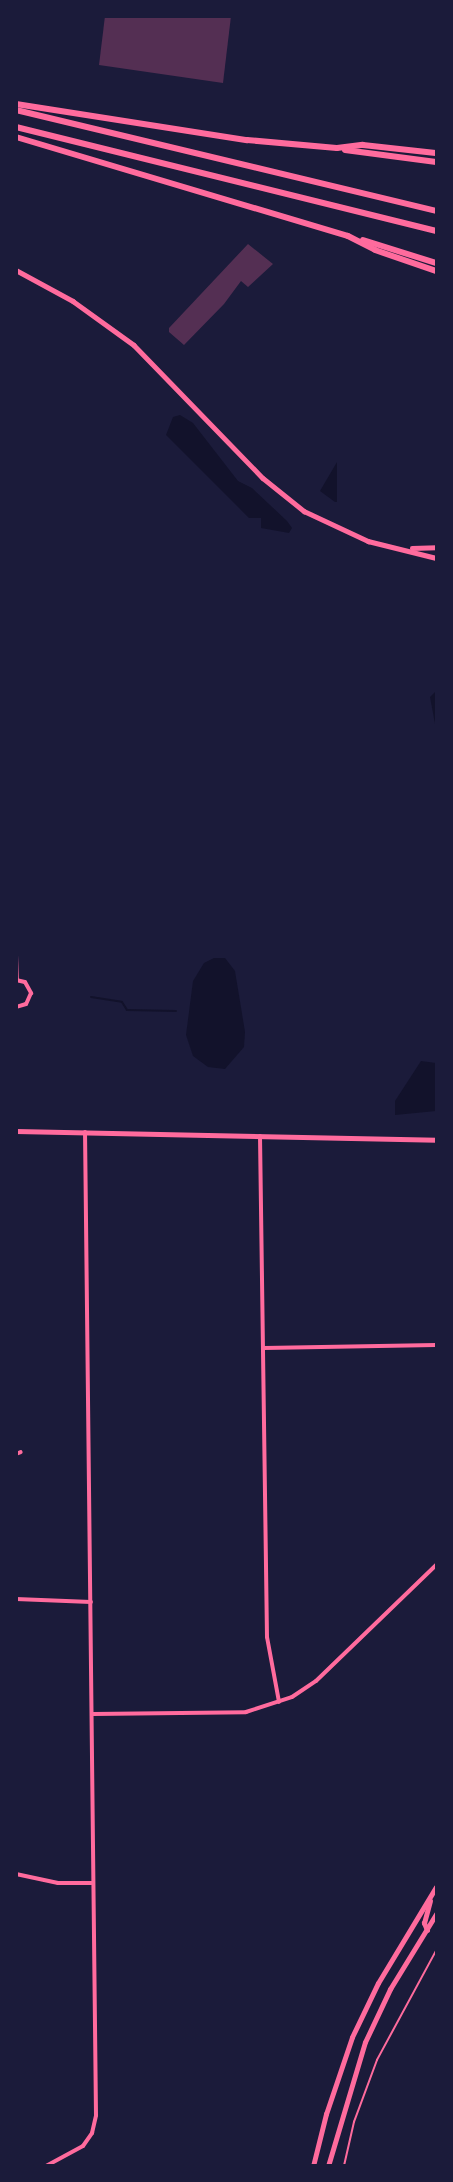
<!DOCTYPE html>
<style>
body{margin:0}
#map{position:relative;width:453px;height:2182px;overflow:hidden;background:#1b1b3a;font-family:"Public Sans",sans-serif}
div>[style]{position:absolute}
.water>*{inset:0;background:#12122b}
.stream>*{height:2px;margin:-1px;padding:0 1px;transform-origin:1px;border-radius:1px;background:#12122b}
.building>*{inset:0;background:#542f53}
.path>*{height:1.5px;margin:-0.75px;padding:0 0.75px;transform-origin:0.75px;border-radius:0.75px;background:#ff6b9d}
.minor>*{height:4px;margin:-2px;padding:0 2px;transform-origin:2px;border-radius:2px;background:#ff6b9d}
.tertiary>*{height:4.5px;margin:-2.25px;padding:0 2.25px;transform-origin:2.25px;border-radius:2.25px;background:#ff6b9d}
.primary>*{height:5px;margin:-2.5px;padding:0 2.5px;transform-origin:2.5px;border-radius:2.5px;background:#ff6b9d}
.motorway>*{height:6px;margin:-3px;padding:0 3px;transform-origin:3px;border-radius:3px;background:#ff6b9d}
span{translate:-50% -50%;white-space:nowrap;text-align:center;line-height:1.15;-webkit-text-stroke:4.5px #1b1b3a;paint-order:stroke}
.frame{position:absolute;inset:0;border:18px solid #1b1b3a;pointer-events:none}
</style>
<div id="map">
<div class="water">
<div style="clip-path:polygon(180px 415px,193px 423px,238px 481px,252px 488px,287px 521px,292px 528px,289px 533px,261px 528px,261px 518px,249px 518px,166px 435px,173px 417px)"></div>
<div style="clip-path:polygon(337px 462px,337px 502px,335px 502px,320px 491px)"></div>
<div style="clip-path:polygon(436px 691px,436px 729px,430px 697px)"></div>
<div style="clip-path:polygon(214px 958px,225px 958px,235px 971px,245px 1032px,244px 1047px,225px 1069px,208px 1067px,193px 1056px,186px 1035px,193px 981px,204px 963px)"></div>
<div style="clip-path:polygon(421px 1061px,436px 1063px,436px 1111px,395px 1115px,395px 1101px)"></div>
</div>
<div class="stream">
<div style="left:91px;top:997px;width:31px;rotate:9deg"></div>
<div style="left:122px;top:1002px;width:9px;rotate:58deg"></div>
<div style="left:127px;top:1010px;width:49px;rotate:1.2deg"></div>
</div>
<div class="building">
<div style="clip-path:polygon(105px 16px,231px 16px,223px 83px,99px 65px)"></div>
<div style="clip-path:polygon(248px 244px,273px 264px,248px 287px,241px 281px,224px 304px,184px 345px,169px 332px,169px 328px)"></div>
</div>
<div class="path">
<div style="left:344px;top:2166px;width:45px;rotate:-77.2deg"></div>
<div style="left:354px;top:2122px;width:66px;rotate:-69.6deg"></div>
<div style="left:377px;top:2060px;width:124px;rotate:-61.6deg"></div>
</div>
<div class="minor">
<div style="left:16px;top:490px;width:14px;rotate:90deg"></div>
<div style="left:16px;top:955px;width:25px;rotate:88deg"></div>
<div style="left:16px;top:980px;width:9px;rotate:13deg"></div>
<div style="left:25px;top:982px;width:13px;rotate:61deg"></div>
<div style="left:31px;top:993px;width:12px;rotate:114deg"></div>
<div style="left:26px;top:1004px;width:10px;rotate:163deg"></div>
<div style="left:260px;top:1136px;width:501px;rotate:89.2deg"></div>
<div style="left:267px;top:1637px;width:66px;rotate:79.5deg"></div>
<div style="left:16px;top:1318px;width:3px;rotate:90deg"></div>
<div style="left:264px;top:1348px;width:172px;rotate:-1deg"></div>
<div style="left:16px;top:1454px;width:5px;rotate:-22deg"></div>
<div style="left:16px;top:1599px;width:75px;rotate:2.3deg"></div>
<div style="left:93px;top:1714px;width:153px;rotate:-0.7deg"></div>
<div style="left:246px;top:1712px;width:48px;rotate:-18.1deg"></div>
<div style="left:292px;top:1697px;width:29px;rotate:-34deg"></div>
<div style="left:316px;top:1681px;width:167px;rotate:-44deg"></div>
<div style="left:16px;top:1874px;width:43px;rotate:12.1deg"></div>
<div style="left:58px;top:1883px;width:35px"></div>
<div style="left:46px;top:2166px;width:42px;rotate:-28.4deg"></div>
<div style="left:83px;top:2146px;width:16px;rotate:-55deg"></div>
<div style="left:92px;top:2133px;width:18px;rotate:-77deg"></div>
<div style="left:96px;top:2115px;width:983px;rotate:-90.64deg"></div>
</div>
<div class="tertiary">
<div style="left:16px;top:270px;width:65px;rotate:28.5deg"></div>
<div style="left:73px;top:301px;width:75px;rotate:35.8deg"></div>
<div style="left:134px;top:345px;width:185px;rotate:45.9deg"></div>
<div style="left:263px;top:478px;width:53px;rotate:38.8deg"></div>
<div style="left:304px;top:511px;width:71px;rotate:25.1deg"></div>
<div style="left:368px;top:541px;width:70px;rotate:14deg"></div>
<div style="left:412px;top:548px;width:24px;rotate:-2deg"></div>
<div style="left:16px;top:1131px;width:420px;rotate:1.2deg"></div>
</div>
<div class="primary">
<div style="left:427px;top:1930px;width:8px;rotate:-113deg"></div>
<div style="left:424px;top:1923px;width:23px;rotate:-75deg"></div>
<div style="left:313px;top:2166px;width:54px;rotate:-76deg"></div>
<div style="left:326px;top:2114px;width:81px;rotate:-71.3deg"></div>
<div style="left:352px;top:2037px;width:60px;rotate:-64.3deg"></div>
<div style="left:378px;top:1983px;width:112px;rotate:-58.9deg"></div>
<div style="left:328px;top:2166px;width:129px;rotate:-73.4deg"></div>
<div style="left:365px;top:2042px;width:59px;rotate:-64.7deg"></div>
<div style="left:390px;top:1989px;width:88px;rotate:-58.5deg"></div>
</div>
<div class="motorway">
<div style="left:16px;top:104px;width:234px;rotate:8.9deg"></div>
<div style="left:247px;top:140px;width:90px;rotate:5.1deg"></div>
<div style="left:337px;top:148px;width:26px;rotate:-7deg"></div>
<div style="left:363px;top:145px;width:73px;rotate:6.3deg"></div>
<div style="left:16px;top:110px;width:432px;rotate:13.5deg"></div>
<div style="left:16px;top:127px;width:433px;rotate:13.9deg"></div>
<div style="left:16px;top:137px;width:346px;rotate:16.6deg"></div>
<div style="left:348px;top:236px;width:30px;rotate:27deg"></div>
<div style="left:375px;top:250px;width:65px;rotate:19deg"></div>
<div style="left:345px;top:150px;width:92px;rotate:7.5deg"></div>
<div style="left:363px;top:240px;width:77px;rotate:17.5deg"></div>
</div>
<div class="frame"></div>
</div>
